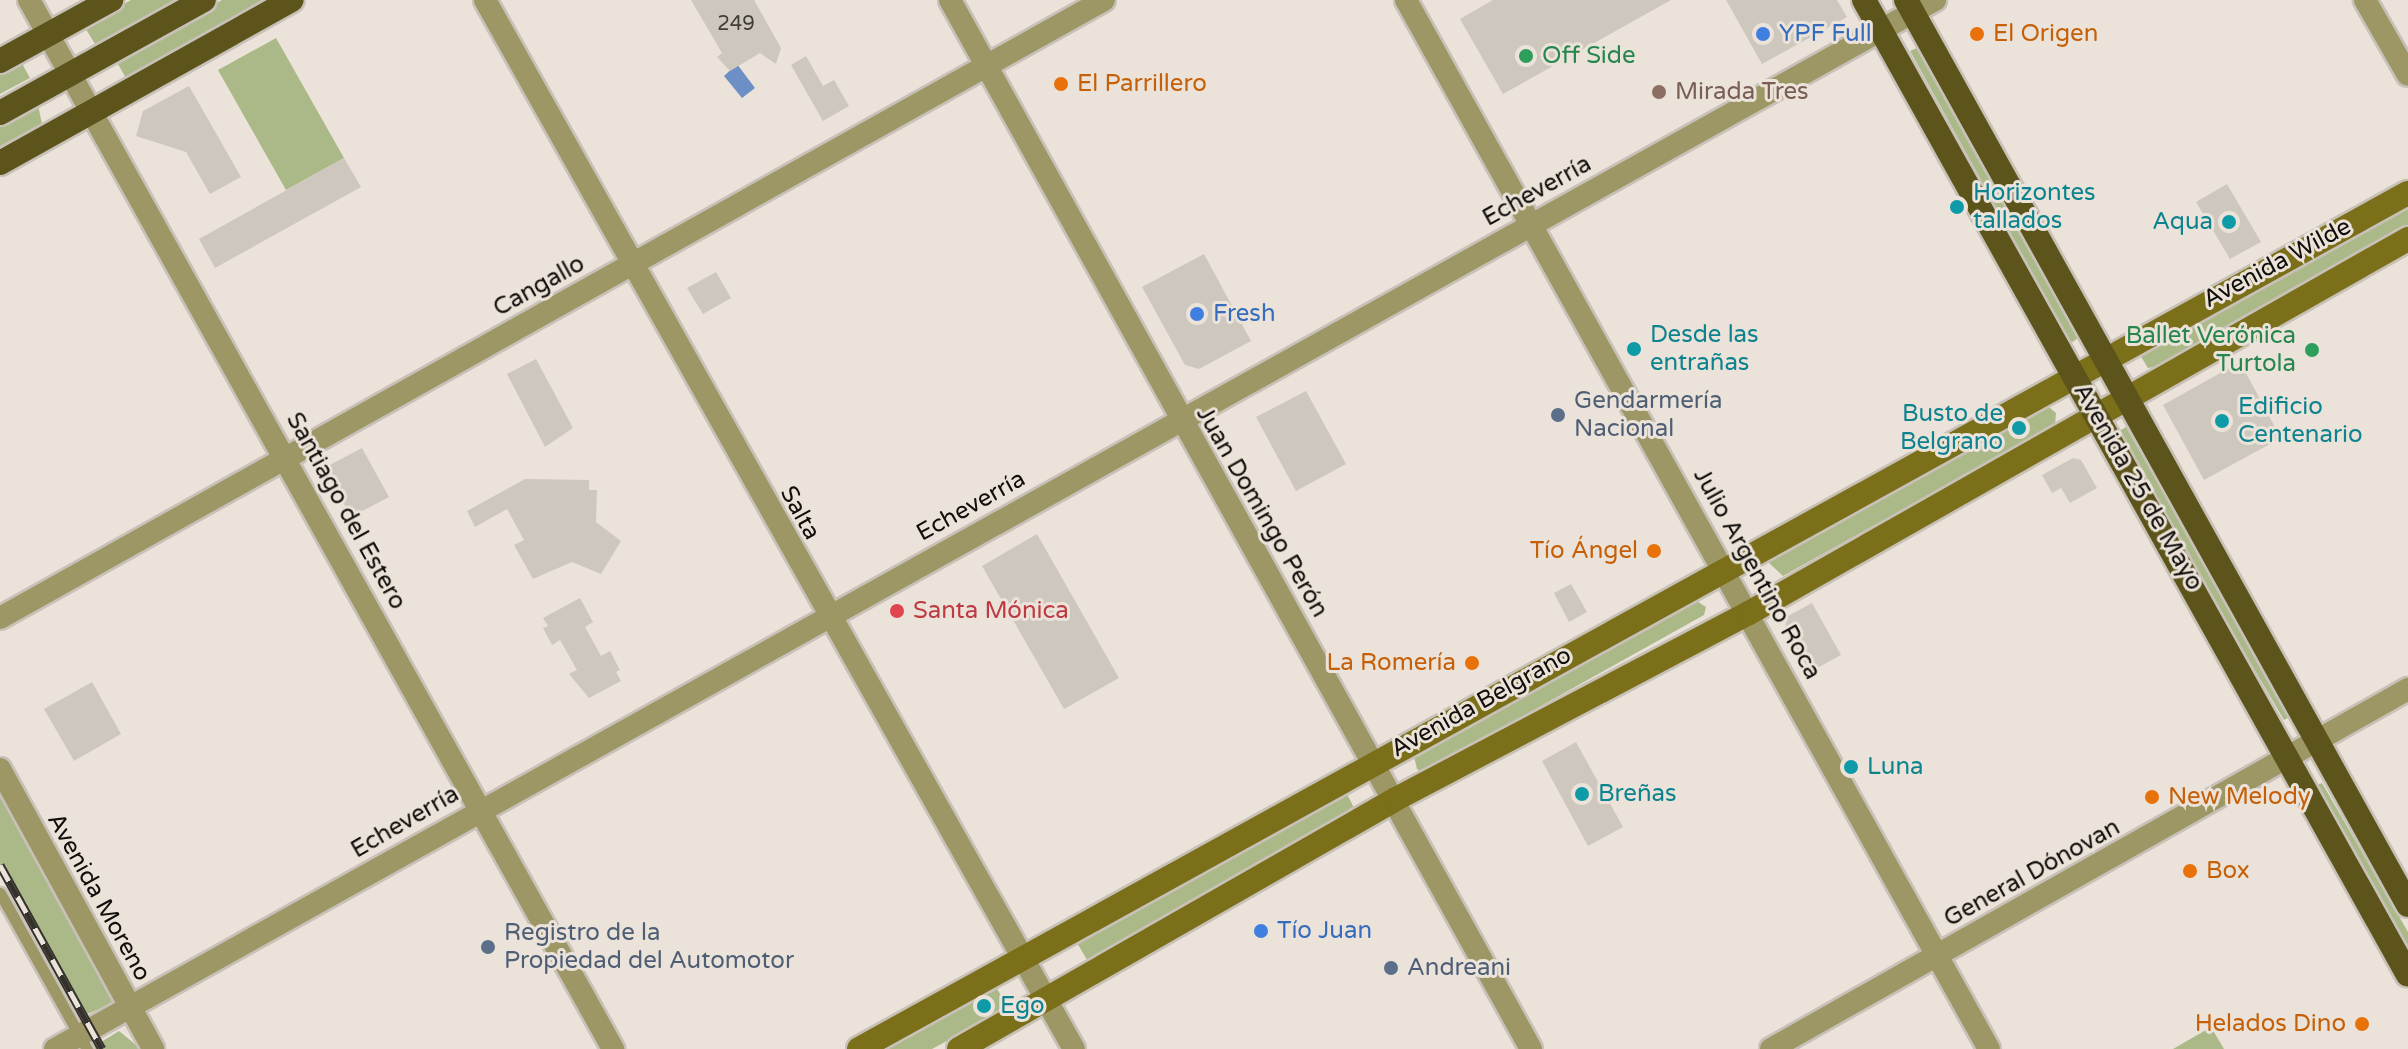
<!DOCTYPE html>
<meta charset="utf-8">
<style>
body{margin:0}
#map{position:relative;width:2408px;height:1049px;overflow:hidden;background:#ebe3d9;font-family:"Varela Round",sans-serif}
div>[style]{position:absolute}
.green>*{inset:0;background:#abb888}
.water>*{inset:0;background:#6c8fc6}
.building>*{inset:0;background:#cec7bd}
.roads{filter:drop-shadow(2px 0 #c8c1b8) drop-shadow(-2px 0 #c8c1b8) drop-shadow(0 2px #c8c1b8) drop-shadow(0 -2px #c8c1b8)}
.lane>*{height:11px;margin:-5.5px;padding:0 5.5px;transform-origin:5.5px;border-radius:5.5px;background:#9d9665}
.street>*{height:22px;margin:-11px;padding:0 11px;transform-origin:11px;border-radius:11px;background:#9d9665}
.secondary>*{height:24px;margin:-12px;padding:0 12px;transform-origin:12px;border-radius:12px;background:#7b6f19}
.primary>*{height:24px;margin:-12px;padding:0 12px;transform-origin:12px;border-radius:12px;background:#5c541b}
.rail>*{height:9px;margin-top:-4.5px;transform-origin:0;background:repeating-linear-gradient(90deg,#ebe3d9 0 18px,#35322d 0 36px);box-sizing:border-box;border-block:2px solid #35322d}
.dots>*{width:22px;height:22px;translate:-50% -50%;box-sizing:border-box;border:4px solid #ebe3d9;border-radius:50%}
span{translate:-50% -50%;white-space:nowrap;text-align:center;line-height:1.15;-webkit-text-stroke:6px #ebe3d9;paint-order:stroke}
.number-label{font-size:20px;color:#403c37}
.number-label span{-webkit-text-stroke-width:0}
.shop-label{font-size:24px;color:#366cbe}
.left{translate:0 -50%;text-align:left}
.food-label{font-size:24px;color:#c56008}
.right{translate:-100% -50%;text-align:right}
.leisure-label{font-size:24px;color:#27864d}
.education-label{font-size:24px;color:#785e54}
.street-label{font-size:24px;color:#100d0a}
.culture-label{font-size:24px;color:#0d838f}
.service-label{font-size:24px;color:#4e5e75}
.health-label{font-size:24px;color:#be3a42}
</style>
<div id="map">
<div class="green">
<div style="clip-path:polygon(131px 0,175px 0,95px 44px,84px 26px)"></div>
<div style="clip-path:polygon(222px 0,265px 0,126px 78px,115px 59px)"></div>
<div style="clip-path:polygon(276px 38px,344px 158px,286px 190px,218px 70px)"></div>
<div style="clip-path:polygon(1919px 47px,2078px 338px,2071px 343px,1910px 51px)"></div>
<div style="clip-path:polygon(19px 58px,30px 78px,0 94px,0 68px)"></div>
<div style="clip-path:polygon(38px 105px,42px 124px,0 146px,0 121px)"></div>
<div style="clip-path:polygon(2408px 200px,2408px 226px,2159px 366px,2148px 368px,2140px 355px)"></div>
<div style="clip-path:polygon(2043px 402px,2056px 413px,2055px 425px,1783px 576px,1767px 561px,1768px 555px)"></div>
<div style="clip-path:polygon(2126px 427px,2291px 716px,2284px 720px,2116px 433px)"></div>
<div style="clip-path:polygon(1692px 598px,1706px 607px,1704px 615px,1423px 772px,1417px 769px,1413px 752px)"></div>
<div style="clip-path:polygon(2322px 783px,2408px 932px,2408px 950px,2315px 786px)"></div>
<div style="clip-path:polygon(0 792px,114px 997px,114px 1003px,80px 1017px,0 873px)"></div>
<div style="clip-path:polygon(1338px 794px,1347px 794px,1355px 810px,1090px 965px,1076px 941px)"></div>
<div style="clip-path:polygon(995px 985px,1008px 1008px,932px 1049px,880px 1049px)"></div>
<div style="clip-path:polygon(2211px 1027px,2224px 1049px,2172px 1049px,2173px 1049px)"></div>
<div style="clip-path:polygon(119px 1031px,141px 1049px,94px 1049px,93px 1047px)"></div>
</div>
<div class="water">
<div style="clip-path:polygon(737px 64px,755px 88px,742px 98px,724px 76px)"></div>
</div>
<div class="building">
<div style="clip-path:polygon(691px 0,754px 0,781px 48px,776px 64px,760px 53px,730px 71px,717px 57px,722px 53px)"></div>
<div style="clip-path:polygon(1493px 0,1671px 0,1503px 94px,1460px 19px)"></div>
<div style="clip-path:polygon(1726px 0,1837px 0,1847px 17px,1762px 64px)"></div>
<div style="clip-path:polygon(806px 56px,823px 86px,834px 80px,849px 106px,823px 121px,791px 65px)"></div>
<div style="clip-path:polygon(189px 86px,241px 177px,210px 194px,186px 152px,136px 136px,143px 111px)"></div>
<div style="clip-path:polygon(344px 158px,361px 187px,215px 268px,199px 239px)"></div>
<div style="clip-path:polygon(2227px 184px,2261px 242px,2230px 259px,2196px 202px)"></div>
<div style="clip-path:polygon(1204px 254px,1251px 341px,1199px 369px,1185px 365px,1142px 287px)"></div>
<div style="clip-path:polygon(716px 272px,731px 298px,703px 314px,687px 288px)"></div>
<div style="clip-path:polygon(536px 359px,573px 428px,545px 447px,507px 374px)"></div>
<div style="clip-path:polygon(2240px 362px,2281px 438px,2204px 480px,2163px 405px)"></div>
<div style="clip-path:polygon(1306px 391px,1346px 464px,1296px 491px,1256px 417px)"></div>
<div style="clip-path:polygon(362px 448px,389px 497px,351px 517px,324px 468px)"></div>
<div style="clip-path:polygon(2073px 458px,2081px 460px,2097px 488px,2070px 503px,2061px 488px,2052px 493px,2042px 475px)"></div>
<div style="clip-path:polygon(525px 479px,589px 480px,589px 490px,597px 490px,596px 522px,621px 541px,601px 574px,572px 562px,533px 579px,514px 545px,524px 540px,507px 509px,475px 527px,467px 511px)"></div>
<div style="clip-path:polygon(1037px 534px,1119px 678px,1064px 709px,982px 566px)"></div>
<div style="clip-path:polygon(1571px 584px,1587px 612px,1569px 622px,1554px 593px)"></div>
<div style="clip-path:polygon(580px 598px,593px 622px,585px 627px,601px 656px,610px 651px,620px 670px,616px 672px,621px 681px,589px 698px,569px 674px,577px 670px,560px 640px,552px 645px,543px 628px,548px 626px,543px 618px)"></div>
<div style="clip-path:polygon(1812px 603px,1841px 655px,1810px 672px,1785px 627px,1788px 616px)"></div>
<div style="clip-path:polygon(92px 682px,121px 734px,74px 761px,44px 709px)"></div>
<div style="clip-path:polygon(1576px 742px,1623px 827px,1588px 846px,1542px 761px)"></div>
</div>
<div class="roads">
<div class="lane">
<div style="left:0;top:893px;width:179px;rotate:60.9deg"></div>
</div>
<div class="street">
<div style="left:29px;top:0;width:1201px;rotate:60.89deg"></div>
<div style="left:485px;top:0;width:1203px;rotate:60.69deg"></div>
<div style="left:950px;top:0;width:1199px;rotate:61.02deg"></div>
<div style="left:1406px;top:0;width:1200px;rotate:60.94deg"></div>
<div style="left:2365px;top:0;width:86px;rotate:60.2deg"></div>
<div style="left:0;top:618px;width:1265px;rotate:-29.24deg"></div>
<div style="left:0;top:769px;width:319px;rotate:61.3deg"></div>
<div style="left:55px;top:1049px;width:2153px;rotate:-29.16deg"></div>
<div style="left:1771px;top:1049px;width:732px;rotate:-29.47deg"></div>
</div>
<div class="secondary">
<div style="left:859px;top:1049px;width:1770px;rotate:-28.93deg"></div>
<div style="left:959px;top:1049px;width:503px;rotate:-29.77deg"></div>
<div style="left:1396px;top:799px;width:399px;rotate:-27.8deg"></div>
<div style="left:1749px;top:613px;width:758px;rotate:-29.58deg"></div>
</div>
<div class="primary">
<div style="left:1864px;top:0;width:1116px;rotate:60.84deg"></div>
<div style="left:1906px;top:0;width:1035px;rotate:60.98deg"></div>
<div style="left:0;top:61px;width:127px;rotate:-28.8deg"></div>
<div style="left:0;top:113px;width:233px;rotate:-29deg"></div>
<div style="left:0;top:163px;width:334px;rotate:-29.2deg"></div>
</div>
</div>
<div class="rail">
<div style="left:0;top:865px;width:210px;rotate:61deg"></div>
</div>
<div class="dots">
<div style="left:1763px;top:34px;background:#3f7fe0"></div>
<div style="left:1977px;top:34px;background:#e8710a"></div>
<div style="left:1526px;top:56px;background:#2e9e5b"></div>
<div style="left:1061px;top:84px;background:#e8710a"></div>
<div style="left:1659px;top:92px;background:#8d6e63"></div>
<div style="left:1957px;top:207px;background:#0f9aa8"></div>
<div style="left:2229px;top:222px;background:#0f9aa8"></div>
<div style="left:1197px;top:314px;background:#3f7fe0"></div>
<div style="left:1634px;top:349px;background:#0f9aa8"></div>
<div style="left:2312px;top:350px;background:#2e9e5b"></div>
<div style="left:1558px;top:415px;background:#5c6f8a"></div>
<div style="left:2222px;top:421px;background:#0f9aa8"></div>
<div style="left:2019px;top:428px;background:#0f9aa8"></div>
<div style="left:1654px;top:551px;background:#e8710a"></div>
<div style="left:897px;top:611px;background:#e0444e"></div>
<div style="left:1472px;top:663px;background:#e8710a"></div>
<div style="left:1851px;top:767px;background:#0f9aa8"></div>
<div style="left:1582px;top:794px;background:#0f9aa8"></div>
<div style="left:2152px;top:797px;background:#e8710a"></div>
<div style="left:2190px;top:871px;background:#e8710a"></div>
<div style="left:1261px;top:931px;background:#3f7fe0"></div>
<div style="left:488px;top:947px;background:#5c6f8a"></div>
<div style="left:1391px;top:968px;background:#5c6f8a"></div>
<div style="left:984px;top:1006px;background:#0f9aa8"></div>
<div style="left:2362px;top:1024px;background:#e8710a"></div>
</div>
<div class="number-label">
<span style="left:736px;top:24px">249</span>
</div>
<div class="shop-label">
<span class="left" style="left:1779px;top:34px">YPF Full</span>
<span class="left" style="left:1213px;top:314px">Fresh</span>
<span class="left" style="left:1277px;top:931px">Tío Juan</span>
</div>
<div class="food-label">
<span class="left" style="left:1993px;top:34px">El Origen</span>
<span class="left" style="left:1077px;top:84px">El Parrillero</span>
<span class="right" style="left:1638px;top:551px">Tío Ángel</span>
<span class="right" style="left:1456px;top:663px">La Romería</span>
<span class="left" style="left:2168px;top:797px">New Melody</span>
<span class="left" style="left:2206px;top:871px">Box</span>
<span class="right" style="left:2346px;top:1024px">Helados Dino</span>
</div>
<div class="leisure-label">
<span class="left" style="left:1542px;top:56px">Off Side</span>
<span class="right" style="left:2296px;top:350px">Ballet Verónica<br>Turtola</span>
</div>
<div class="education-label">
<span class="left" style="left:1675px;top:92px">Mirada Tres</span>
</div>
<div class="street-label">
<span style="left:1537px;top:191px;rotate:-29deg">Echeverría</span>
<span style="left:2277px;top:263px;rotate:-28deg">Avenida Wilde</span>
<span style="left:539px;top:286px;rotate:-29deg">Cangallo</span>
<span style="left:2138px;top:487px;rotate:60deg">Avenida 25 de Mayo</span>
<span style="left:971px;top:506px;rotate:-29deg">Echeverría</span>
<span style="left:346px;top:511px;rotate:61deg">Santiago del Estero</span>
<span style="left:1262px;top:512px;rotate:60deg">Juan Domingo Perón</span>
<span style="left:800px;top:513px;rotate:61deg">Salta</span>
<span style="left:1757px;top:574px;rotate:61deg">Julio Argentino Roca</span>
<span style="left:1481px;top:702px;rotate:-29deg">Avenida Belgrano</span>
<span style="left:405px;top:822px;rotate:-30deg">Echeverría</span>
<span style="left:2032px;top:873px;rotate:-29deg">General Dónovan</span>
<span style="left:99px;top:897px;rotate:61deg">Avenida Moreno</span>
</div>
<div class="culture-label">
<span class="left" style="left:1973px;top:207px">Horizontes<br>tallados</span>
<span class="right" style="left:2213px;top:222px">Aqua</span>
<span class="left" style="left:1650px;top:349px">Desde las<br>entrañas</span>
<span class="left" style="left:2238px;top:421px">Edificio<br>Centenario</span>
<span class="right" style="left:2003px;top:428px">Busto de<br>Belgrano</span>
<span class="left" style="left:1867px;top:767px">Luna</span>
<span class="left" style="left:1598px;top:794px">Breñas</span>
<span class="left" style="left:1000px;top:1006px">Ego</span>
</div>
<div class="service-label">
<span class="left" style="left:1574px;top:415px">Gendarmería<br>Nacional</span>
<span class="left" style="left:504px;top:947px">Registro de la<br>Propiedad del Automotor</span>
<span class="left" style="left:1407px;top:968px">Andreani</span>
</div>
<div class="health-label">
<span class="left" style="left:913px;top:611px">Santa Mónica</span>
</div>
</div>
